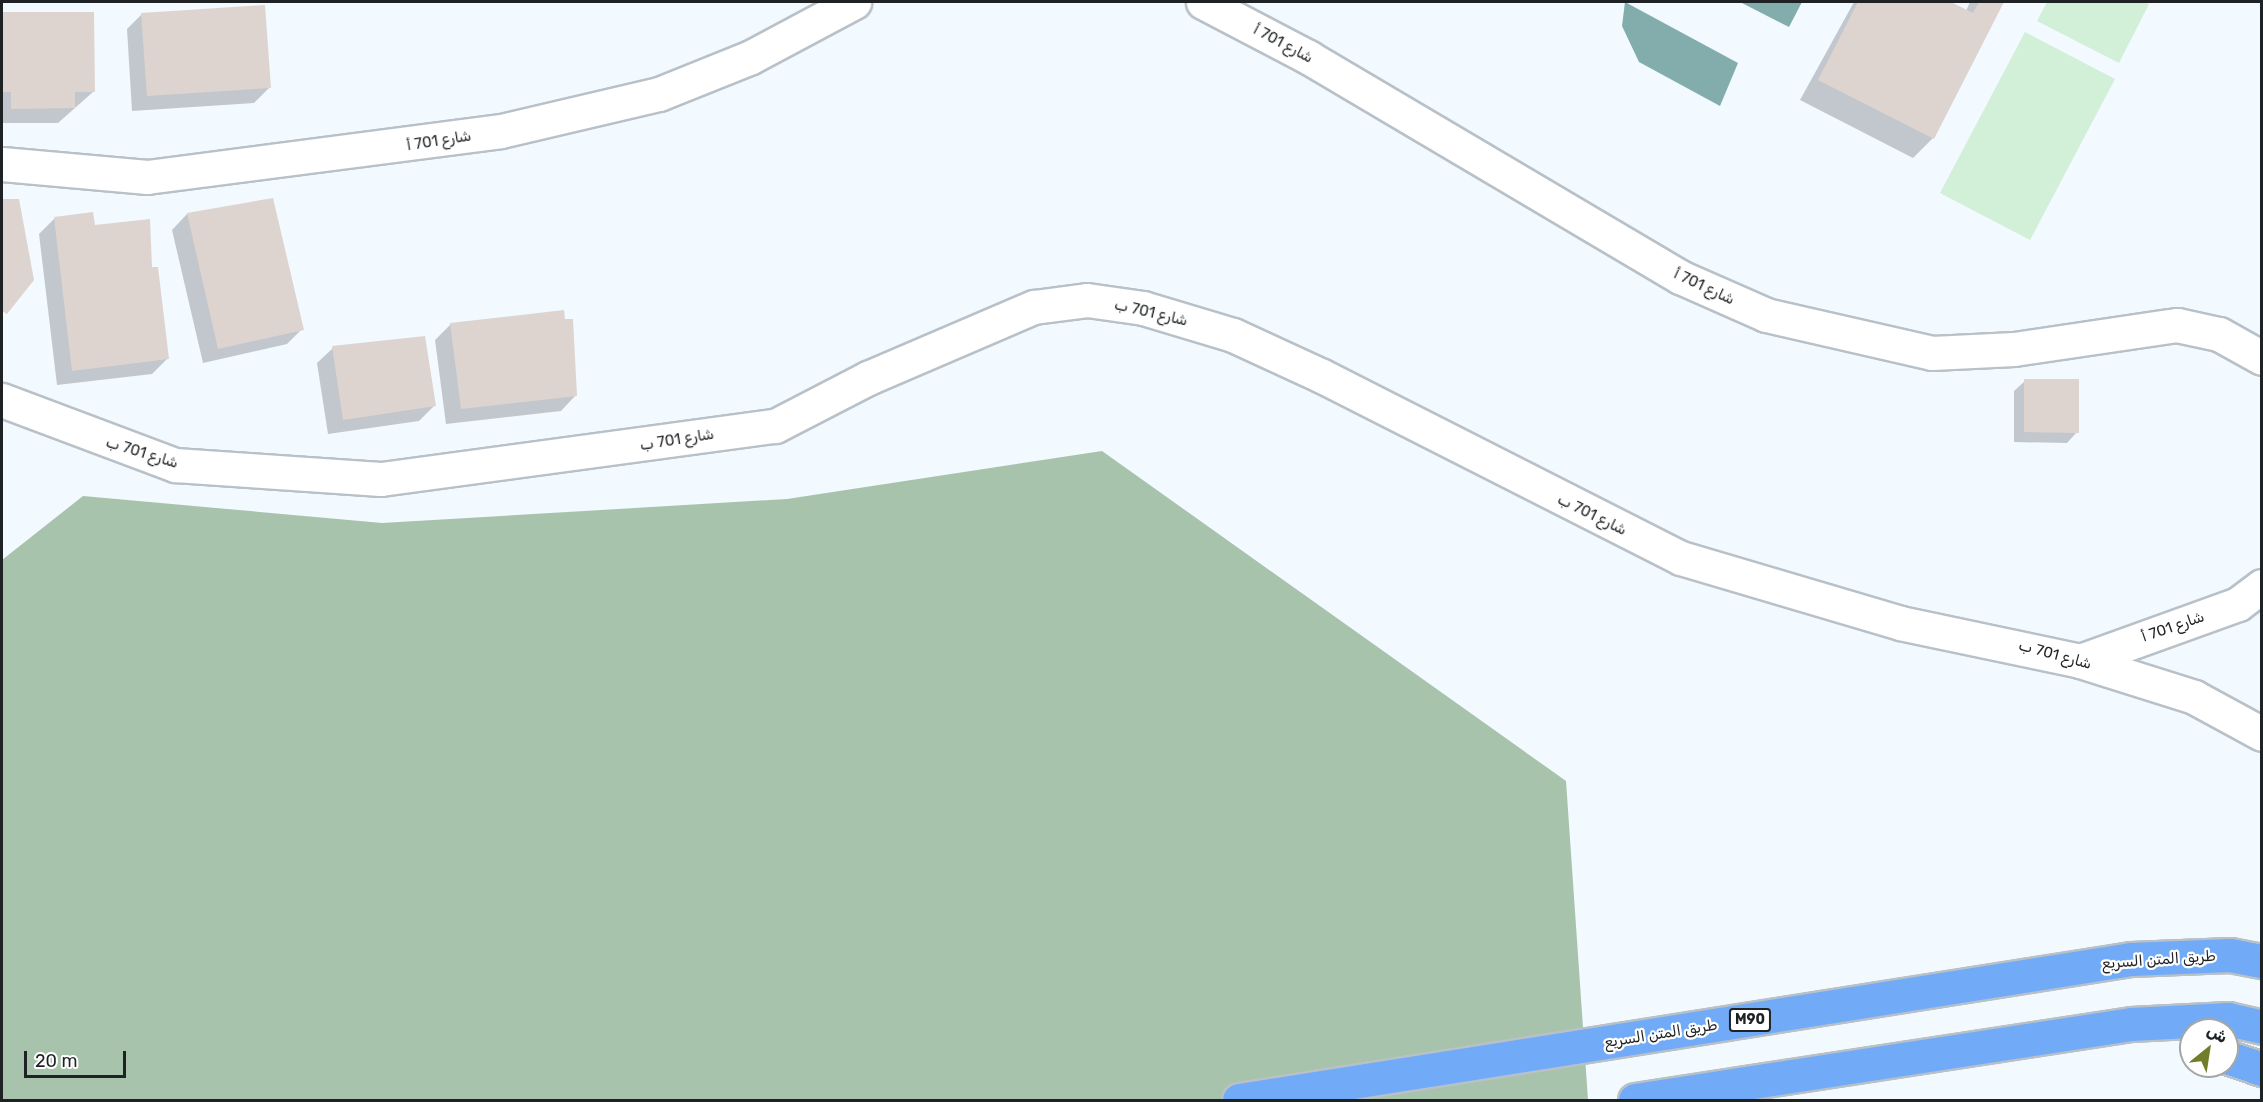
<!DOCTYPE html>
<meta charset="utf-8">
<style>
body{margin:0}
#map{position:relative;width:2263px;height:1102px;overflow:hidden;background:#f2f9ff;font-family:Rubik,"Noto Sans Arabic",sans-serif}
div>[style]{position:absolute}
.green>*{inset:0;background:#d2efd7}
.forest>*{inset:0;background:#a7c3ac}
.water>*{inset:0;background:#83adad}
.shadow>*{inset:0;background:#0003}
.building>*{inset:0;background:#ded4cf}
.roads{filter:drop-shadow(2px 0 #b9c1c8) drop-shadow(-2px 0 #b9c1c8) drop-shadow(0 2px #b9c1c8) drop-shadow(0 -2px #b9c1c8)}
.minor>*{height:33px;margin:-16.5px;padding:0 16.5px;transform-origin:16.5px;border-radius:16.5px;background:#fff}
.highway>*{height:33px;margin:-16.5px;padding:0 16.5px;transform-origin:16.5px;border-radius:16.5px;background:#71abf7}
span{translate:-50% -50%;white-space:nowrap;text-align:center;line-height:1.15;-webkit-text-stroke:4.5px #fff;paint-order:stroke}
.shield-label span{padding:2px 4px;background:#fff;border:2px solid;border-radius:4px;-webkit-text-stroke-width:0}
.shield-label{font-size:14px;color:#1f2224;font-weight:700}
.street-label{font-size:15px;color:#1f2224}
.frame{position:absolute;inset:0;border:3px solid #1f2224;pointer-events:none}
.north{position:absolute;left:2179px;top:1018px;width:60px;height:60px;box-sizing:border-box;background:#fff;border:2px solid #a5a7a7;border-radius:50%;rotate:30deg;font-size:16px;font-weight:700;line-height:24px;text-align:center;color:#1f2224}
.north::after{content:'';display:block;margin:auto;width:21px;height:27px;background:#727d29;clip-path:polygon(50% 0,100% 100%,50% 72%,0 100%)}
.scale{position:absolute;left:24px;top:1051px;width:102px;height:27px;box-sizing:border-box;border:3px solid #1f2224;border-top:0;padding-left:8px;font-size:18px;line-height:21px;white-space:nowrap;color:#1f2224;-webkit-text-stroke:4px #fff;paint-order:stroke}
</style>
<div id="map">
<div class="green">
<div style="clip-path:polygon(2047px 2px,2144px 2px,2149px 4px,2119px 63px,2037px 21px)"></div>
<div style="clip-path:polygon(2025px 32px,2115px 79px,2030px 240px,1940px 193px)"></div>
</div>
<div class="forest">
<div style="clip-path:polygon(1102px 451px,1566px 781px,1588px 1100px,2px 1100px,2px 560px,83px 496px,382px 523px,787px 499px)"></div>
</div>
<div class="water">
<div style="clip-path:polygon(1625px 2px,1738px 63px,1720px 106px,1639px 62px,1622px 26px)"></div>
<div style="clip-path:polygon(1740px 2px,1802px 2px,1789px 27px)"></div>
</div>
<div class="shadow">
<div style="clip-path:polygon(1854px 2px,1948px 2px,1966px 11px,1970px 2px,2002px 2px,1933px 138px,1913px 158px,1800px 100px)"></div>
<div style="clip-path:polygon(93px 13px,93px 92px,58px 123px,2px 123px,2px 14px)"></div>
<div style="clip-path:polygon(142px 14px,269px 88px,254px 103px,132px 111px,127px 29px)"></div>
<div style="clip-path:polygon(2px 200px,18px 200px,2px 317px)"></div>
<div style="clip-path:polygon(272px 200px,302px 329px,287px 344px,203px 363px,172px 230px,187px 214px)"></div>
<div style="clip-path:polygon(54px 219px,93px 227px,150px 269px,168px 358px,152px 374px,57px 385px,39px 234px)"></div>
<div style="clip-path:polygon(571px 320px,576px 395px,561px 411px,446px 424px,435px 340px,451px 324px)"></div>
<div style="clip-path:polygon(333px 348px,435px 405px,419px 421px,328px 434px,317px 363px)"></div>
<div style="clip-path:polygon(2025px 381px,2077px 432px,2067px 443px,2014px 442px,2014px 391px)"></div>
</div>
<div class="building">
<div style="clip-path:polygon(1858px 2px,1951px 2px,1973px 13px,1979px 2px,2004px 2px,1934px 139px,1818px 80px)"></div>
<div style="clip-path:polygon(265px 5px,271px 88px,147px 96px,141px 13px)"></div>
<div style="clip-path:polygon(2px 12px,94px 12px,95px 92px,75px 92px,75px 108px,11px 109px,11px 92px,2px 92px)"></div>
<div style="clip-path:polygon(273px 198px,304px 330px,218px 349px,187px 213px)"></div>
<div style="clip-path:polygon(2px 199px,19px 199px,34px 280px,7px 314px,2px 311px)"></div>
<div style="clip-path:polygon(93px 212px,95px 225px,150px 219px,152px 267px,158px 267px,169px 359px,72px 371px,54px 217px)"></div>
<div style="clip-path:polygon(564px 310px,565px 319px,573px 319px,577px 396px,461px 409px,450px 323px)"></div>
<div style="clip-path:polygon(425px 336px,436px 406px,343px 420px,332px 346px)"></div>
<div style="clip-path:polygon(2024px 379px,2079px 379px,2079px 433px,2024px 432px)"></div>
</div>
<div class="roads">
<div class="minor">
<div style="left:1203px;top:2px;width:119px;rotate:27.6deg"></div>
<div style="left:1308px;top:57px;width:432px;rotate:30.6deg"></div>
<div style="left:1680px;top:277px;width:94px;rotate:23.8deg"></div>
<div style="left:1766px;top:315px;width:170px;rotate:12.9deg"></div>
<div style="left:1932px;top:353px;width:82px;rotate:-2.8deg"></div>
<div style="left:2014px;top:349px;width:165px;rotate:-8.4deg"></div>
<div style="left:2177px;top:325px;width:43px;rotate:12.1deg"></div>
<div style="left:2219px;top:334px;width:49px;rotate:29.2deg"></div>
<div style="left:2px;top:164px;width:146px;rotate:5.1deg"></div>
<div style="left:147px;top:177px;width:357px;rotate:-7.4deg"></div>
<div style="left:501px;top:131px;width:162px;rotate:-13.2deg"></div>
<div style="left:659px;top:94px;width:99px;rotate:-21.9deg"></div>
<div style="left:751px;top:57px;width:117px;rotate:-28.1deg"></div>
<div style="left:2px;top:400px;width:185px;rotate:20.6deg"></div>
<div style="left:175px;top:465px;width:206px;rotate:3.9deg"></div>
<div style="left:381px;top:479px;width:398px;rotate:-7.7deg"></div>
<div style="left:775px;top:426px;width:105px;rotate:-27.3deg"></div>
<div style="left:868px;top:378px;width:181px;rotate:-23.2deg"></div>
<div style="left:1034px;top:307px;width:53px;rotate:-7.5deg"></div>
<div style="left:1087px;top:300px;width:57px;rotate:8.1deg"></div>
<div style="left:1143px;top:308px;width:94px;rotate:16.7deg"></div>
<div style="left:1233px;top:335px;width:98px;rotate:24.7deg"></div>
<div style="left:1322px;top:376px;width:402px;rotate:26.9deg"></div>
<div style="left:1681px;top:558px;width:228px;rotate:16.5deg"></div>
<div style="left:1900px;top:623px;width:184px;rotate:11.9deg"></div>
<div style="left:2080px;top:661px;width:120px;rotate:17.5deg"></div>
<div style="left:2194px;top:697px;width:77px;rotate:28.6deg"></div>
<div style="left:2080px;top:661px;width:168px;rotate:-19.8deg"></div>
<div style="left:2238px;top:604px;width:30px;rotate:-37deg"></div>
</div>
<div class="highway">
<div style="left:2227px;top:1057px;width:37px;rotate:19deg"></div>
<div style="left:1239px;top:1100px;width:903px;rotate:-8.98deg"></div>
<div style="left:2131px;top:959px;width:99px;rotate:-2.3deg"></div>
<div style="left:2230px;top:955px;width:33px;rotate:11deg"></div>
<div style="left:1635px;top:1100px;width:502px;rotate:-8.71deg"></div>
<div style="left:2131px;top:1024px;width:97px;rotate:-3deg"></div>
<div style="left:2228px;top:1019px;width:35px;rotate:13deg"></div>
</div>
</div>
<div class="shield-label">
<span style="left:1750px;top:1020px">M90</span>
</div>
<div class="street-label">
<span style="left:1283px;top:44px;rotate:28deg">شارع 701 أ</span>
<span style="left:439px;top:141px;rotate:-9deg">شارع 701 أ</span>
<span style="left:1704px;top:287px;rotate:25deg">شارع 701 أ</span>
<span style="left:1151px;top:313px;rotate:13deg">شارع 701 ب</span>
<span style="left:677px;top:440px;rotate:-9deg">شارع 701 ب</span>
<span style="left:142px;top:453px;rotate:17deg">شارع 701 ب</span>
<span style="left:1592px;top:515px;rotate:26deg">شارع 701 ب</span>
<span style="left:2173px;top:627px;rotate:-19deg">شارع 701 أ</span>
<span style="left:2055px;top:655px;rotate:15deg">شارع 701 ب</span>
<span style="left:2159px;top:960px;rotate:-4deg">طريق المتن السريع</span>
<span style="left:1661px;top:1034px;rotate:-9deg">طريق المتن السريع</span>
</div>
<div class="frame"></div>
<div class="north">ش</div>
<div class="scale">20 m</div>
</div>
